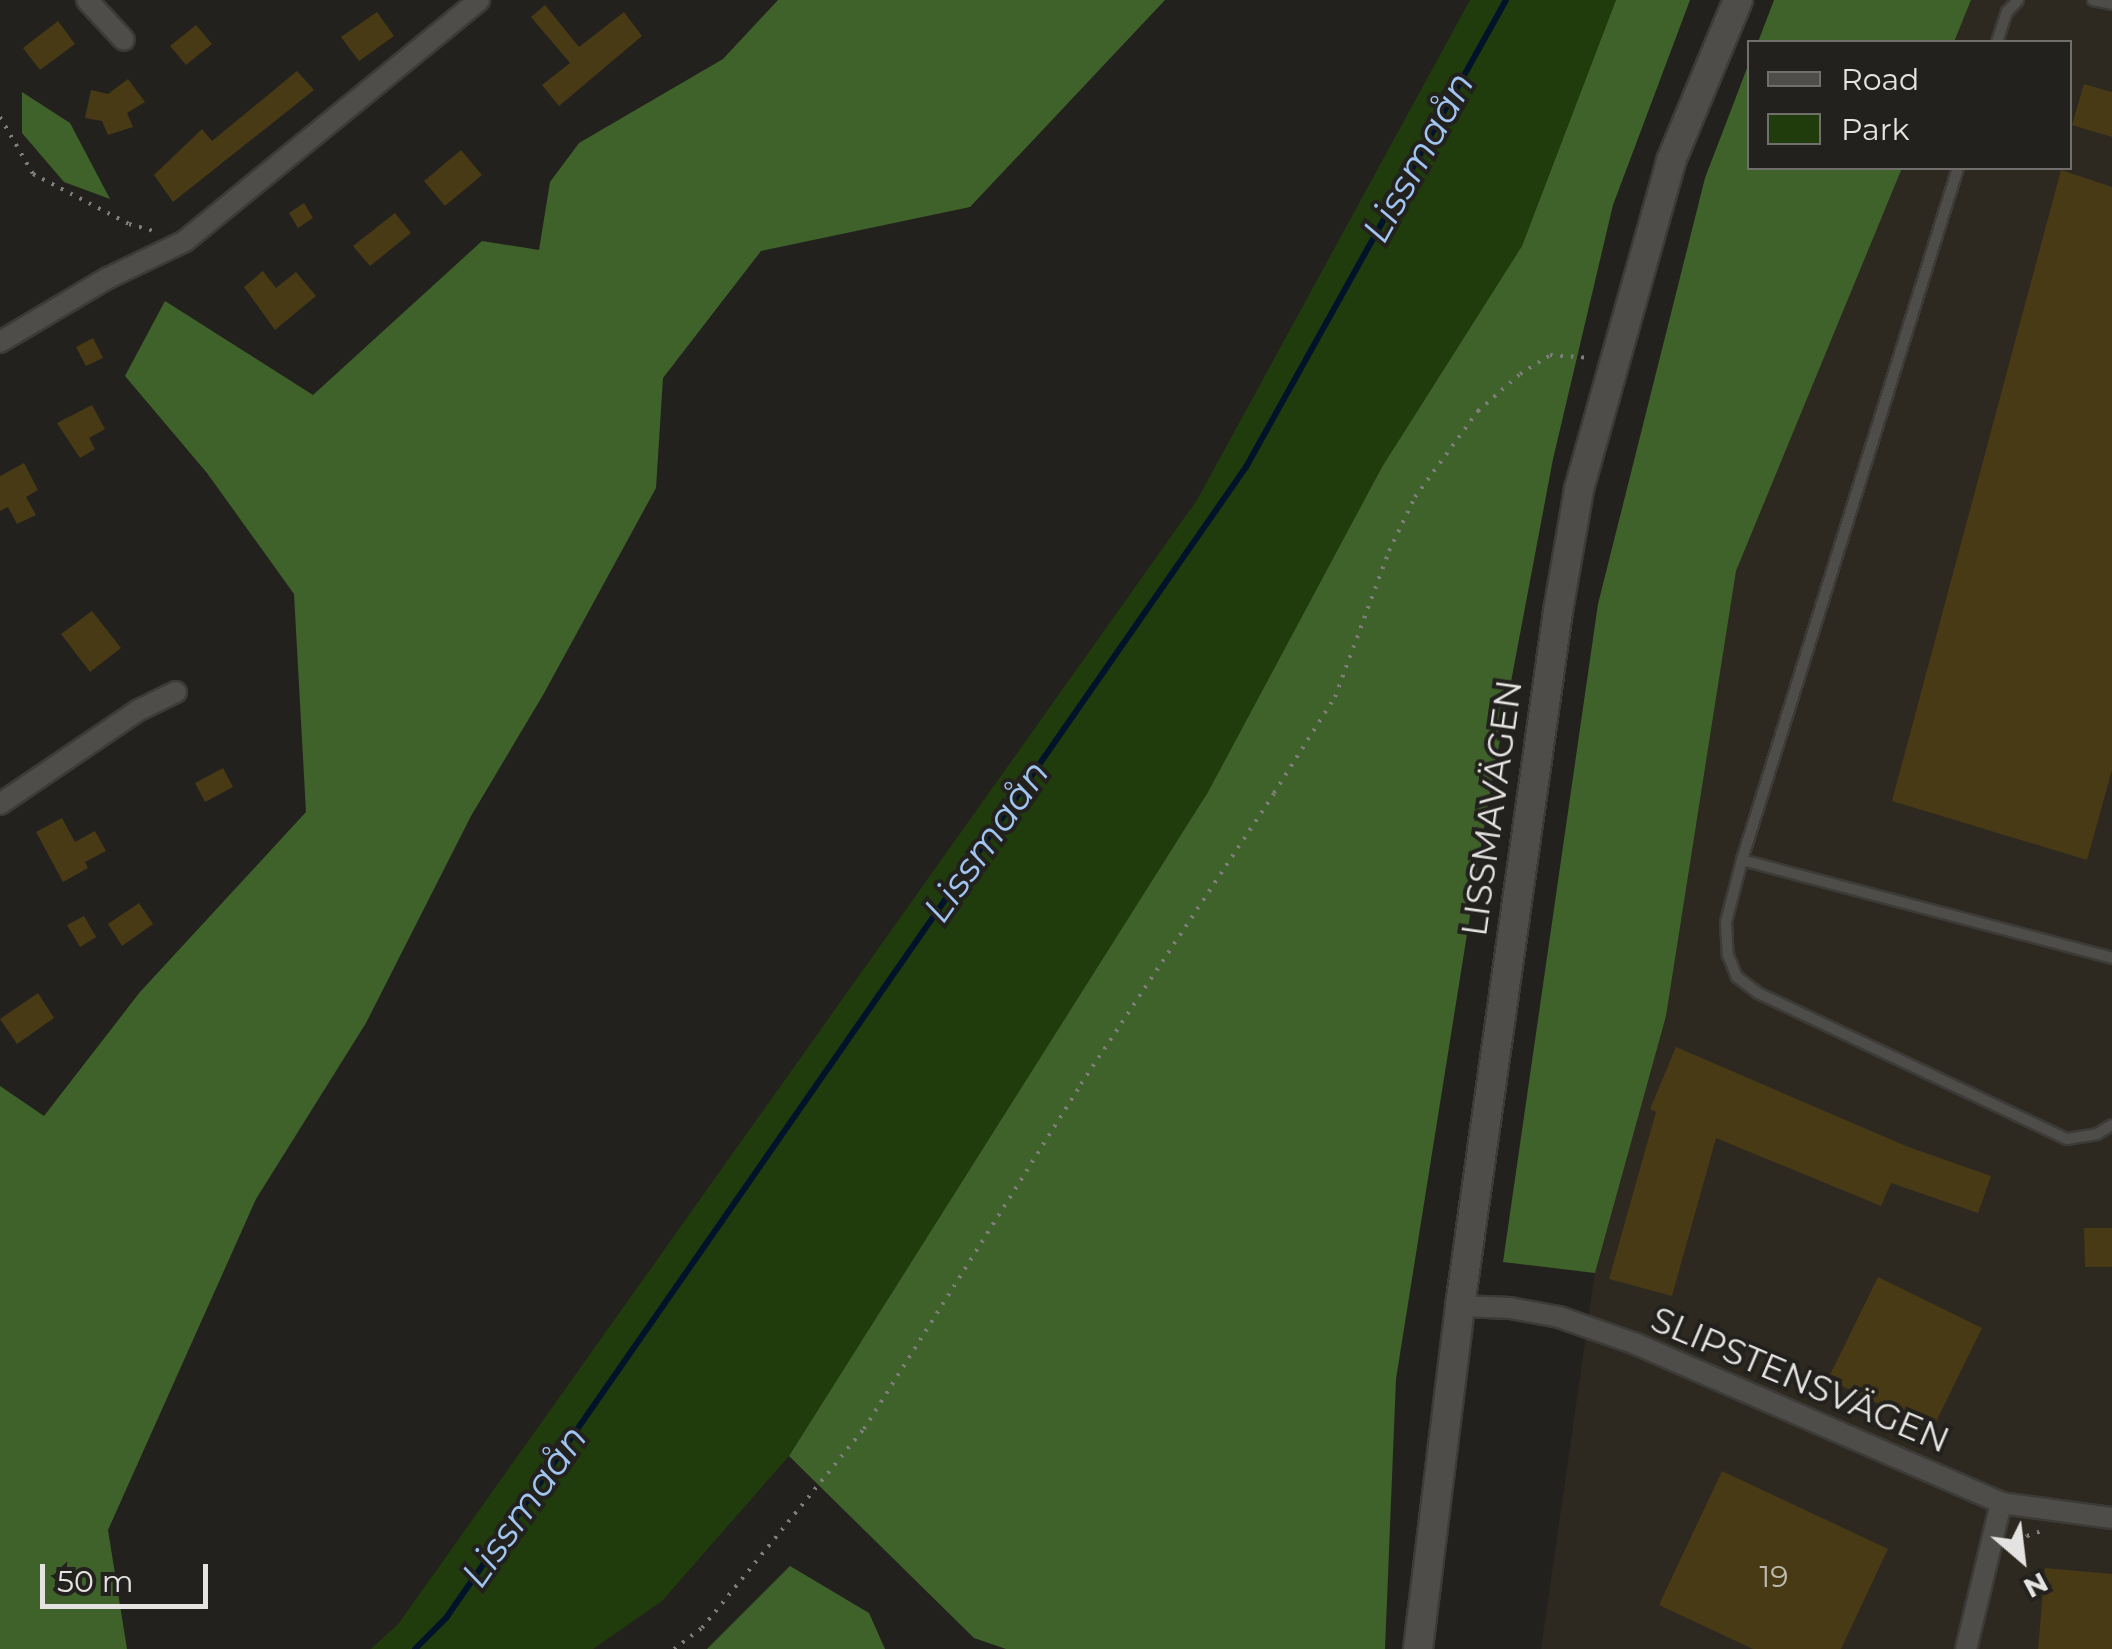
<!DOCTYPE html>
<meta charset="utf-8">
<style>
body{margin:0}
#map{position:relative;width:2112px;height:1649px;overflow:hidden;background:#23211e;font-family:Montserrat,sans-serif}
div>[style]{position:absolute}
.built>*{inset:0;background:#2d2920}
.green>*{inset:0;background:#203b0c}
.forest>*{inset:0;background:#3f622a}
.stream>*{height:6px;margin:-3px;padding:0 3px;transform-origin:3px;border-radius:3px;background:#01132b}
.building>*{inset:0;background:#483a15}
.path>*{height:4px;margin-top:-2px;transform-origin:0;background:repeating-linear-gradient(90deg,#807e7c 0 2.5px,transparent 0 10.5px)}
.roads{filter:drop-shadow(2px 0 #3c3b38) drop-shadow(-2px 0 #3c3b38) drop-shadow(0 2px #3c3b38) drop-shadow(0 -2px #3c3b38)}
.lane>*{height:10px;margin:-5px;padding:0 5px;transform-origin:5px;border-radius:5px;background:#4e4d49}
.street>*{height:20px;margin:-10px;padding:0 10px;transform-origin:10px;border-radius:10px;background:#4e4d49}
.secondary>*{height:28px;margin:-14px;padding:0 14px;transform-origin:14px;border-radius:14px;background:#4e4d49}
span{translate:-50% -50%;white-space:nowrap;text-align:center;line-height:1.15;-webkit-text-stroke:8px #23211e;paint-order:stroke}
.number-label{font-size:30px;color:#bdb9ae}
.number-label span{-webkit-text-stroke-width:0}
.street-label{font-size:35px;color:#e4e3e1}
.water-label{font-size:38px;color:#a0c5f1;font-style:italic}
.legend{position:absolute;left:1747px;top:40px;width:325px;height:130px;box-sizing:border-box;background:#23211e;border:2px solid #706f6c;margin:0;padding:12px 18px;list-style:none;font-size:30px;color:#e4e3e1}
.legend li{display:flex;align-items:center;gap:20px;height:50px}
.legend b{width:50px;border:2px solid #706f6c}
.north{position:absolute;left:1972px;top:1509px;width:100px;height:100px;-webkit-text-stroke:8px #23211e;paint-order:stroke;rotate:152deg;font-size:28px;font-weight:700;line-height:40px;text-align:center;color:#e4e3e1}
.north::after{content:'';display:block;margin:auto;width:35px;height:45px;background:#e4e3e1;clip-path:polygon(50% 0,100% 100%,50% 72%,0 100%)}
.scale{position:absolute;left:40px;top:1564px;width:168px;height:45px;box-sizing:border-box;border:5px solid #e4e3e1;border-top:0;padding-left:12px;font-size:30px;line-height:35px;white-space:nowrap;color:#e4e3e1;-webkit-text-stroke:8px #23211e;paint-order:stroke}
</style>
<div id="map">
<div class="built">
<div style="clip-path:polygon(1971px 0,2112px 0,2112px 1649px,1541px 1649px,1595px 1273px,1666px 1016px,1736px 571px,1902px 168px,2070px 168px,2070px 42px,1954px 42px)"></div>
</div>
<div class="green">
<div style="clip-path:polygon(1470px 0,1616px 0,1522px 246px,1382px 467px,1208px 792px,789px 1456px,662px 1601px,593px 1649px,371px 1649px,399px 1623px,1197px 500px)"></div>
</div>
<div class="forest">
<div style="clip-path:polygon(778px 0,1165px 0,970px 207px,761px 251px,663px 378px,656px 488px,543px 695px,471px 816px,366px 1023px,256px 1199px,108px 1530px,127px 1649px,0 1649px,0 1086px,44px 1116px,140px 992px,306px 812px,294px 594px,207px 473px,125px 376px,165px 301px,313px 395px,482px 241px,539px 250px,550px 182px,579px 143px,723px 59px)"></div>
<div style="clip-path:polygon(1616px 0,1690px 0,1613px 205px,1553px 459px,1487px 809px,1396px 1379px,1385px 1649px,1006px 1649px,974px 1638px,789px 1456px,1208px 792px,1382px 467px,1522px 246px)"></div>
<div style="clip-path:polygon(1774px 0,1971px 0,1954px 42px,1758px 42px)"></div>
<div style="clip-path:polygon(1749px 63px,1750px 168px,1902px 168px,1736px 571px,1666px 1016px,1595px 1273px,1503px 1262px,1598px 604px,1705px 178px)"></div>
<div style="clip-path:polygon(22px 92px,70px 123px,110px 199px,64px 182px,22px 133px)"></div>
<div style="clip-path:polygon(790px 1566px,869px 1613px,885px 1649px,707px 1649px)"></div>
</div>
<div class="stream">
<div style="left:415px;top:1649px;width:44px;rotate:-45deg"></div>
<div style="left:446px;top:1618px;width:1402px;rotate:-55.2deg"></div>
<div style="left:1246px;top:467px;width:534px;rotate:-60.89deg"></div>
</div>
<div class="building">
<div style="clip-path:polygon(545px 5px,579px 47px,624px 12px,642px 36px,559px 106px,542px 85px,570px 63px,531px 17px)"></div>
<div style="clip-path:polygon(377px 12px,394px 36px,359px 61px,341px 37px)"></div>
<div style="clip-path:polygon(58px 21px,75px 44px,40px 70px,23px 48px)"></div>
<div style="clip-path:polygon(196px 25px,212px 44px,186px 65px,170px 46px)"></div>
<div style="clip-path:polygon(297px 71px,314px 90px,173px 202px,154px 175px,202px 129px,212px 141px)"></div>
<div style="clip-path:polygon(128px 79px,145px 102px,127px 113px,133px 127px,108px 135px,102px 121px,85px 118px,91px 90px,108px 94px)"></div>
<div style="clip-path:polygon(2084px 84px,2112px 92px,2112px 137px,2072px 125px)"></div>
<div style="clip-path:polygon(461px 150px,482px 175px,445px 206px,424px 181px)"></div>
<div style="clip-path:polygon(2061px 170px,2112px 187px,2112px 770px,2087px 860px,1892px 801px)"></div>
<div style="clip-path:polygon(304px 203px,313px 218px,298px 228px,289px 213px)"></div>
<div style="clip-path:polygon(395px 213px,411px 233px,370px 266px,353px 246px)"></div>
<div style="clip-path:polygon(263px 271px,276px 288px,296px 272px,316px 296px,275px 330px,244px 287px)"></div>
<div style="clip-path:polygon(93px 338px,103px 358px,86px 366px,76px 347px)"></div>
<div style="clip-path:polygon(92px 405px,105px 429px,89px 438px,95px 449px,80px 458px,57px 423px)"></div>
<div style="clip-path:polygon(24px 463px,38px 490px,26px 497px,36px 515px,17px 524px,8px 507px,0 511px,0 476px)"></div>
<div style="clip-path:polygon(92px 611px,121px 648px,90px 672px,61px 634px)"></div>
<div style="clip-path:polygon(223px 768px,233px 787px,205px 802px,195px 783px)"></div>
<div style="clip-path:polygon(62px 818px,75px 842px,95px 831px,106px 851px,85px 862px,88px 868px,63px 882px,36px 832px)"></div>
<div style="clip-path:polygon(139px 903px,153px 924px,122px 946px,108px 924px)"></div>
<div style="clip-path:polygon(84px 916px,96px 937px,80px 947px,67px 925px)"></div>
<div style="clip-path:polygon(38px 993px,54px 1018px,17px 1044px,0 1019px)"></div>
<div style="clip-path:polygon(1676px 1047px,1906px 1146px,1991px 1176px,1978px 1213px,1891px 1183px,1881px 1206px,1716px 1138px,1672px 1296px,1609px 1279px,1656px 1112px,1650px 1109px)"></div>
<div style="clip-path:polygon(2084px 1228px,2112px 1228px,2112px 1267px,2085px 1267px)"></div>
<div style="clip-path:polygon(1878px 1277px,1982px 1328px,1932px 1430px,1828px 1379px)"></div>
<div style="clip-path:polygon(1722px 1471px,1888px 1549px,1841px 1649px,1753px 1649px,1659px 1605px)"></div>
<div style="clip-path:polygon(2045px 1568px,2112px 1574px,2112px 1649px,2038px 1649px)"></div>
</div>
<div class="path">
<div style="left:0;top:117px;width:66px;rotate:59.9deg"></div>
<div style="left:33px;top:174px;width:108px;rotate:27.5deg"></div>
<div style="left:129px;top:224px;width:26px;rotate:16deg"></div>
<div style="left:2013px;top:1553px;width:22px;rotate:-51deg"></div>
<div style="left:2027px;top:1536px;width:18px;rotate:-19deg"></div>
<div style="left:674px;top:1649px;width:35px;rotate:-37deg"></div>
<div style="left:702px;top:1628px;width:257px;rotate:-50.9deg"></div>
<div style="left:864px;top:1429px;width:408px;rotate:-57.8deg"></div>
<div style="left:1081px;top:1084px;width:349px;rotate:-56.4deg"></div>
<div style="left:1274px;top:793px;width:114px;rotate:-57.6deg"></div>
<div style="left:1335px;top:697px;width:156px;rotate:-69.7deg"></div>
<div style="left:1389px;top:551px;width:60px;rotate:-64.3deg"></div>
<div style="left:1415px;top:497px;width:107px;rotate:-53.8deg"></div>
<div style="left:1478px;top:411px;width:56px;rotate:-41.4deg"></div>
<div style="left:1520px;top:374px;width:36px;rotate:-32deg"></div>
<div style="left:1550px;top:355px;width:42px;rotate:4.1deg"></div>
</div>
<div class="roads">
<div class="lane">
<div style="left:2093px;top:0;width:19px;rotate:12deg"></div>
<div style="left:1997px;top:42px;width:32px;rotate:-72deg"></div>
<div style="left:2007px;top:12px;width:16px;rotate:-47deg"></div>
<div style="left:1958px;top:168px;width:725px;rotate:107.34deg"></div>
<div style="left:1742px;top:860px;width:383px;rotate:14.8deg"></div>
<div style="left:1742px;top:860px;width:64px;rotate:104.5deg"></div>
<div style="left:1726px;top:922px;width:33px;rotate:87deg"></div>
<div style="left:1728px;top:955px;width:24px;rotate:68deg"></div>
<div style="left:1737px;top:977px;width:26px;rotate:37deg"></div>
<div style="left:1758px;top:993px;width:342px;rotate:25.3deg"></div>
<div style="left:2067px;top:1139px;width:30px;rotate:-9deg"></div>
<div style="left:2097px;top:1134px;width:17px;rotate:-31deg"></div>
</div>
<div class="street">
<div style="left:87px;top:0;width:54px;rotate:47.2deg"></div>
<div style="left:0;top:342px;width:126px;rotate:-30.7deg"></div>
<div style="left:108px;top:278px;width:85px;rotate:-25.7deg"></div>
<div style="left:185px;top:241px;width:380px;rotate:-39.3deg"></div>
<div style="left:0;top:804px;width:168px;rotate:-34.1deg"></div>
<div style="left:139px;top:710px;width:41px;rotate:-25.9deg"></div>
<div style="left:1460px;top:1306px;width:50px;rotate:2.3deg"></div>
<div style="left:1510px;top:1308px;width:50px;rotate:10.4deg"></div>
<div style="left:1559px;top:1317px;width:82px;rotate:19.3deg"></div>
<div style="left:1636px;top:1344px;width:398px;rotate:23.5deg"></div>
<div style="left:2001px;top:1503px;width:112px;rotate:7.7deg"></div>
<div style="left:1966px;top:1649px;width:150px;rotate:-76.5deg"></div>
</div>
<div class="secondary">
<div style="left:1418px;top:1649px;width:346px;rotate:-83deg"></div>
<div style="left:1460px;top:1306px;width:702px;rotate:-81.97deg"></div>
<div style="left:1558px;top:611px;width:124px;rotate:-80.2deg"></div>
<div style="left:1579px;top:489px;width:341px;rotate:-74.3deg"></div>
<div style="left:1671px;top:161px;width:174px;rotate:-67.4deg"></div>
</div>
</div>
<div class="number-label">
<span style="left:1774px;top:1577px">19</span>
</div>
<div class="street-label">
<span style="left:1492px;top:808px;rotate:-82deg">LISSMAVÄGEN</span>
<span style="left:1800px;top:1380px;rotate:23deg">SLIPSTENSVÄGEN</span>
</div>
<div class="water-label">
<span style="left:1418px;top:157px;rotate:-61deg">Lissmaån</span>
<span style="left:986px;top:841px;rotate:-55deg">Lissmaån</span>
<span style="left:524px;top:1506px;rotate:-55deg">Lissmaån</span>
</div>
<ul class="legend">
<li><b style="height:12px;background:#4e4d49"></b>Road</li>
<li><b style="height:28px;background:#203b0c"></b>Park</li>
</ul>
<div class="north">N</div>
<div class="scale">50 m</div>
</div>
